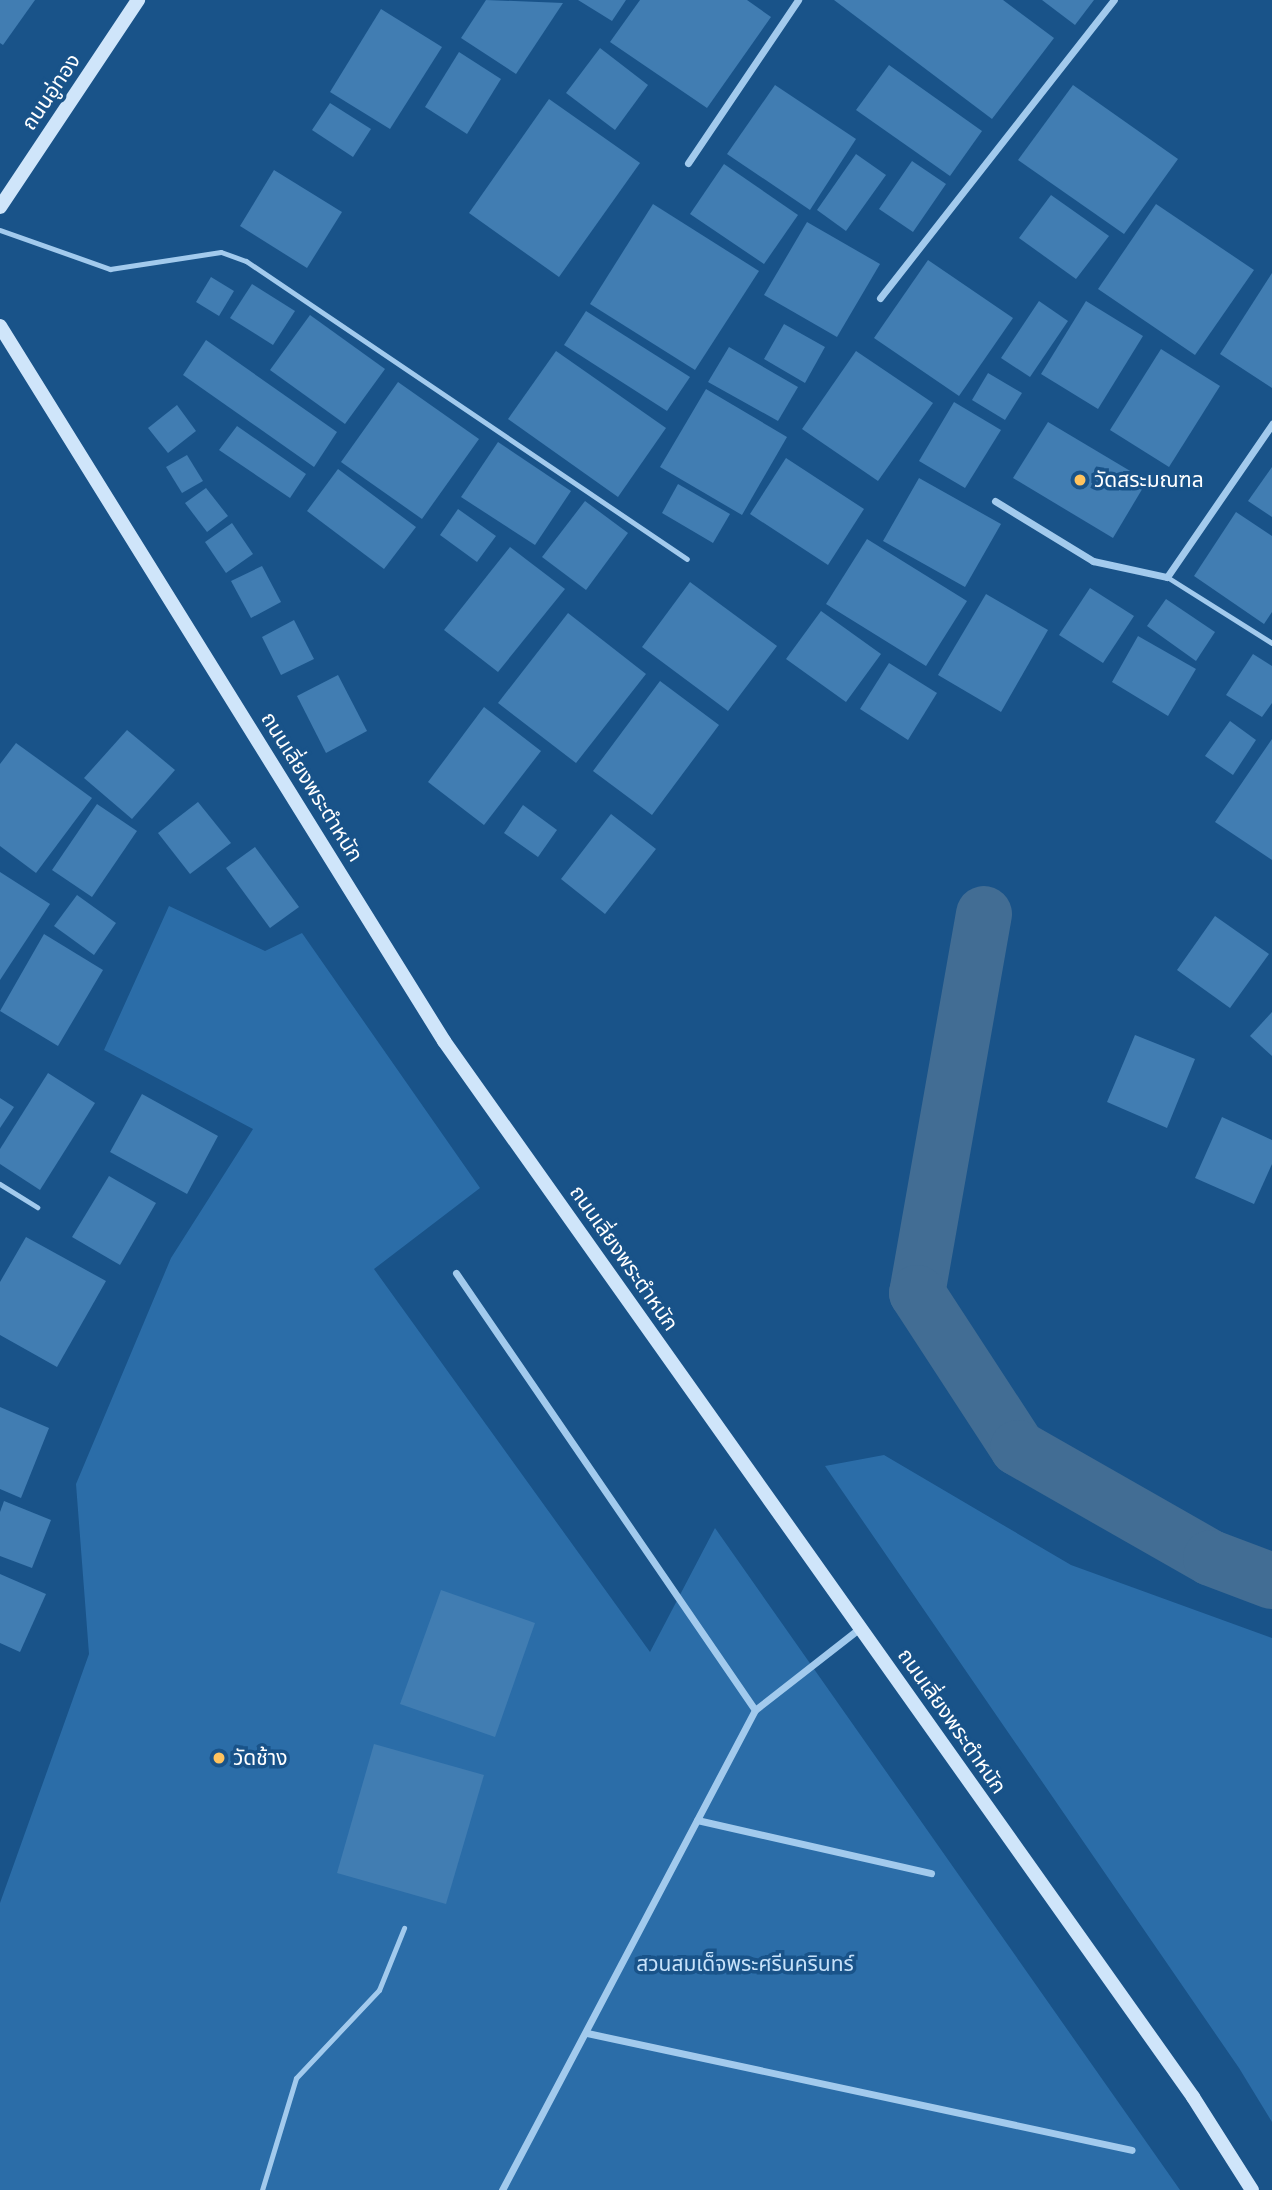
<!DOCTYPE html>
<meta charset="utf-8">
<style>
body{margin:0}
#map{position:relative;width:1272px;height:2190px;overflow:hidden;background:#195389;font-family:Signika,"Noto Sans Thai",sans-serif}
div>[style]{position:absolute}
.green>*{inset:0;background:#2b6da8}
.canal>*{height:56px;margin:-28px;padding:0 28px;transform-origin:28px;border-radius:28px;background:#426d94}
.building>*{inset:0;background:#417db2}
.lane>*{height:5px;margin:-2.5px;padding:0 2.5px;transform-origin:2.5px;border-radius:2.5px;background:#a2caed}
.street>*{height:7px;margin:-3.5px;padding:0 3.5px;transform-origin:3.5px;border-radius:3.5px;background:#a2caed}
.secondary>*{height:14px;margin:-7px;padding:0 7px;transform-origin:7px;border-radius:7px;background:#cfe5fa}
.dots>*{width:19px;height:19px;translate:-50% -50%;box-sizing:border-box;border:4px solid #195389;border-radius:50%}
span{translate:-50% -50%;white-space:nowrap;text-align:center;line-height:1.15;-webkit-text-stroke:7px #195389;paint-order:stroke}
.street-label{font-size:21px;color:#fff}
.poi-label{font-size:21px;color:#fff}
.left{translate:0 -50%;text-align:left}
.park-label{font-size:21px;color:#c7e2fa}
</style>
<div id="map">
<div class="green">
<div style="clip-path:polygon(169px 906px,265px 951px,302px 933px,480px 1188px,374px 1269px,650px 1652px,715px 1528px,1180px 2190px,0 2190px,0 1903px,89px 1654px,76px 1484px,171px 1258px,253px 1129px,104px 1050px)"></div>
<div style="clip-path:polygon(884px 1455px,1071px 1565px,1272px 1638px,1272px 2122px,1239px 2068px,825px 1466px)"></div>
</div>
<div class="canal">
<div style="left:984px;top:914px;width:385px;rotate:100deg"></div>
<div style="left:917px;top:1293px;width:185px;rotate:56.9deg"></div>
<div style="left:1018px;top:1448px;width:222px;rotate:29.7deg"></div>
<div style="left:1211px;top:1558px;width:65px;rotate:20.7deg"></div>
</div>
<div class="building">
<div style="clip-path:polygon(0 0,35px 0,3px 45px,0 43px)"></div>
<div style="clip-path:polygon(486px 0,563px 3px,516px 74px,461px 38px)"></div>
<div style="clip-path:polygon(578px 0,626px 0,612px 21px)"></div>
<div style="clip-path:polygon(640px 0,747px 0,771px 17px,707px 108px,610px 42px)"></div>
<div style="clip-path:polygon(834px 0,1003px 0,1054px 38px,992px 119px)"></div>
<div style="clip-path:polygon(1042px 0,1094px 0,1075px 25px)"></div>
<div style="clip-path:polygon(381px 9px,442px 47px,390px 129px,330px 92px)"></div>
<div style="clip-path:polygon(600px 48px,648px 85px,615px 130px,566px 93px)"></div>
<div style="clip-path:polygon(459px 52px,501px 79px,467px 134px,425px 107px)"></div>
<div style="clip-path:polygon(889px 65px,982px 131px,950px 176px,856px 110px)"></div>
<div style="clip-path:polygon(775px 85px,856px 139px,810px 210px,727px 154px)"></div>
<div style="clip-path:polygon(1073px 85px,1178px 159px,1124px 234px,1018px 160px)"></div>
<div style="clip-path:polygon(549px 99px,640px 163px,559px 277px,469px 213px)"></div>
<div style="clip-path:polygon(330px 103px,371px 129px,353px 157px,312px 130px)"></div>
<div style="clip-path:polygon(856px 154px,886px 175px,846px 231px,817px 210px)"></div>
<div style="clip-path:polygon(912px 161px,946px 184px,913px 232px,879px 209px)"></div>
<div style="clip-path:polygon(724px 164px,798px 215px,764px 264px,690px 214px)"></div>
<div style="clip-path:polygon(274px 170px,342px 212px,307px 268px,240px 226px)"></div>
<div style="clip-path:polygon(1051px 195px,1109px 236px,1076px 279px,1019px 238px)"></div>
<div style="clip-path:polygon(653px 204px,759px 271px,695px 370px,590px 304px)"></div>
<div style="clip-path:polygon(1156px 204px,1254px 270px,1195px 355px,1098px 289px)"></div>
<div style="clip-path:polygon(807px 222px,880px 264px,837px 337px,764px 295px)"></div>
<div style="clip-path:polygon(928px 260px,1013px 318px,959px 396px,874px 338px)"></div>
<div style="clip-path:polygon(1272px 273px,1272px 388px,1220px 354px)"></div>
<div style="clip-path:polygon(211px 277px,234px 291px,219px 316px,196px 302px)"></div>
<div style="clip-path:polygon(252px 284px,295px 311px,273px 345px,230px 318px)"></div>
<div style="clip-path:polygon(1039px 301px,1068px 321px,1030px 377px,1001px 358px)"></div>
<div style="clip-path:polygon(1086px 301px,1143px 336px,1098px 409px,1041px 374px)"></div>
<div style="clip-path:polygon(586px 311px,690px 377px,667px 411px,564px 345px)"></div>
<div style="clip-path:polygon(310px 315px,385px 369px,345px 424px,270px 370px)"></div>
<div style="clip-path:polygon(784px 324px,825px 347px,805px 383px,764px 359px)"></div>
<div style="clip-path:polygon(206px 340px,337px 432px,314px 467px,183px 375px)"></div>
<div style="clip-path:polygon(729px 347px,798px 387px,778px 421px,708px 382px)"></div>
<div style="clip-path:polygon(1161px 349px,1220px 386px,1169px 467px,1110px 430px)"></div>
<div style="clip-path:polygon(556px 351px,666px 428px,618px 497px,508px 419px)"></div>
<div style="clip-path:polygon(856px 351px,933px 403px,878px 481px,802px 429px)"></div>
<div style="clip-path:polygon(988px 373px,1022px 393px,1005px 420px,972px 400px)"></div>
<div style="clip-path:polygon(398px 382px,479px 439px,422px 519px,341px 462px)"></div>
<div style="clip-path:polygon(706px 389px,787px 437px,742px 515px,660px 467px)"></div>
<div style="clip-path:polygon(954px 402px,1001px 430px,965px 488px,919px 461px)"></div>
<div style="clip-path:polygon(177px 405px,196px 431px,168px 453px,148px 428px)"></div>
<div style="clip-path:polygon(1048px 422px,1147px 481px,1113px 538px,1013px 478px)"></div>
<div style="clip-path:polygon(237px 426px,306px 474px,290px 498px,219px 450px)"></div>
<div style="clip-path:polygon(498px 442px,571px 491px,535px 545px,461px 497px)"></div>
<div style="clip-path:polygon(187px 455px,203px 481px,182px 493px,166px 467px)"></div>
<div style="clip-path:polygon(786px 458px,864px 509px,828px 565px,750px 514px)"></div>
<div style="clip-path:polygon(1272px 467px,1272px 517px,1248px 501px)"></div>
<div style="clip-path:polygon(338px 469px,416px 527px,384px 569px,307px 511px)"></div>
<div style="clip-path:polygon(919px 478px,1001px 524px,965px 587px,883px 541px)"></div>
<div style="clip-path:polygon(678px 484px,730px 514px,713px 543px,662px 513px)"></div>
<div style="clip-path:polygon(206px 488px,228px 516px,207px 532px,185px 503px)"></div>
<div style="clip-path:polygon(585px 501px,628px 533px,586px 590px,542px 557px)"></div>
<div style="clip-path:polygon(458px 509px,496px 536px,477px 562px,440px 535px)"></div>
<div style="clip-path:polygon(1236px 512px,1272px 536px,1272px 612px,1264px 624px,1194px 576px)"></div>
<div style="clip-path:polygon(232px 523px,253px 554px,226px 573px,205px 542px)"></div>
<div style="clip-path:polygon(867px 539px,967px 601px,926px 666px,826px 604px)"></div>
<div style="clip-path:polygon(510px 547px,565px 589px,498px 672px,444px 630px)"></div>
<div style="clip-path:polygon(262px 566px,281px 602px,251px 618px,231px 581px)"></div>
<div style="clip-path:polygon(690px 582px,777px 646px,728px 711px,642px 647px)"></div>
<div style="clip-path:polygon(1090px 588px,1134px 616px,1103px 663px,1059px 635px)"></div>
<div style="clip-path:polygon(986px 594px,1048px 630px,1001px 712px,938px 675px)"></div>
<div style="clip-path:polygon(1166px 599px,1215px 632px,1196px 661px,1147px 626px)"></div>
<div style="clip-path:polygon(821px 611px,881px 654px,846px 702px,786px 659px)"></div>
<div style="clip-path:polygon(568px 613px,646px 674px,576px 763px,498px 703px)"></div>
<div style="clip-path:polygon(294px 620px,314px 659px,281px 675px,262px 637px)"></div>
<div style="clip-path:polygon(1138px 636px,1196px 669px,1168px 716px,1112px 682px)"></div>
<div style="clip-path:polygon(1253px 654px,1272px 666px,1272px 703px,1262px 717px,1226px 695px)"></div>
<div style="clip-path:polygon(889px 663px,937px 693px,908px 740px,860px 709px)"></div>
<div style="clip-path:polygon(338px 675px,367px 731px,326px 753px,297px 696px)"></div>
<div style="clip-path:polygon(660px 681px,719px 725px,652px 815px,593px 771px)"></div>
<div style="clip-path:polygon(484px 707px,541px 751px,484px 825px,428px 782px)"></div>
<div style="clip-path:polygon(1230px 721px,1256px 740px,1233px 775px,1205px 756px)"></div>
<div style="clip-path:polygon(127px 730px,175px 770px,132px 819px,84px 778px)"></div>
<div style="clip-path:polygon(1272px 739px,1272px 860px,1215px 822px)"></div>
<div style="clip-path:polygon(16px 743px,92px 798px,36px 873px,0 846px,0 764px)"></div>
<div style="clip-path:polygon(198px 802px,231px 843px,190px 874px,158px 833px)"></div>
<div style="clip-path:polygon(97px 804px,137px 831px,92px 897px,52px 870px)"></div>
<div style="clip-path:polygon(523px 805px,557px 830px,538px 857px,504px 833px)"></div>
<div style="clip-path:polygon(611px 814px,656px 849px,605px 914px,561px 879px)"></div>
<div style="clip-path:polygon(255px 847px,299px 907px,270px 928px,226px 868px)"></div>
<div style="clip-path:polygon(0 872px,50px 904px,0 980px)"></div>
<div style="clip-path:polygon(77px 895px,116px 923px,94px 955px,54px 926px)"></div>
<div style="clip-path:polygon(1215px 916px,1269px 954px,1230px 1008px,1177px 970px)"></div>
<div style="clip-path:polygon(44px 934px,103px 970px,58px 1046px,0 1011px)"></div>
<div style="clip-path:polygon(1272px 1012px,1272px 1056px,1250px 1036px)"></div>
<div style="clip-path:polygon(1135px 1035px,1195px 1059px,1167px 1128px,1107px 1102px)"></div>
<div style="clip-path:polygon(48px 1073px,95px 1103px,40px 1190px,0 1164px,0 1149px)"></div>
<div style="clip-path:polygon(142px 1094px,218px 1136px,187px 1194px,110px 1152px)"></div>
<div style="clip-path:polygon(0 1098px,14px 1107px,0 1128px)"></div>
<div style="clip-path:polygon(1222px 1117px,1272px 1140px,1272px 1164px,1254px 1204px,1195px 1178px)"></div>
<div style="clip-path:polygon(109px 1176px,156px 1203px,120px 1265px,72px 1237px)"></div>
<div style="clip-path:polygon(26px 1237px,106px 1281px,57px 1367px,0 1335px,0 1282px)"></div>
<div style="clip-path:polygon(0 1407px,49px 1428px,21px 1498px,0 1489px)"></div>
<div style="clip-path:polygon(4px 1501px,51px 1520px,32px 1568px,0 1556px,0 1512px)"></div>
<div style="clip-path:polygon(0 1574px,46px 1594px,20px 1652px,0 1643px)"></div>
<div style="clip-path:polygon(441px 1590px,535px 1623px,495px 1737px,400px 1704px)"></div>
<div style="clip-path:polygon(374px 1744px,484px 1775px,446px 1904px,337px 1873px)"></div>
</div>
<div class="lane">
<div style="left:0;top:230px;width:117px;rotate:19.5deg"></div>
<div style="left:110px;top:269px;width:112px;rotate:-8.7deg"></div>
<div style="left:221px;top:252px;width:27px;rotate:20deg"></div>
<div style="left:246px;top:261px;width:532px;rotate:34.05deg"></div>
<div style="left:1167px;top:577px;width:124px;rotate:32.2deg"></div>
<div style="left:0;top:1184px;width:44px;rotate:31.9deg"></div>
<div style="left:262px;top:2190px;width:117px;rotate:-73.1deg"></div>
<div style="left:296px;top:2078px;width:121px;rotate:-46.7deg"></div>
<div style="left:379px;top:1990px;width:67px;rotate:-68deg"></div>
</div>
<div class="street">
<div style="left:688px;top:163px;width:197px;rotate:-56deg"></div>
<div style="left:880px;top:298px;width:379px;rotate:-51.9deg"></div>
<div style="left:995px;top:501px;width:115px;rotate:31.5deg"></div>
<div style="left:1093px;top:561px;width:76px;rotate:12.2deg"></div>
<div style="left:1167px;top:577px;width:186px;rotate:-55.5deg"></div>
<div style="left:456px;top:1273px;width:529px;rotate:55.62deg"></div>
<div style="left:697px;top:1820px;width:240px;rotate:12.8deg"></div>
<div style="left:587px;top:2033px;width:557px;rotate:12.12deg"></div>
<div style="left:502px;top:2190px;width:543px;rotate:-62.21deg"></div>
<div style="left:755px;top:1710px;width:133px;rotate:-38deg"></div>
</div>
<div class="secondary">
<div style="left:0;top:207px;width:249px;rotate:-56.3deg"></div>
<div style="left:0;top:326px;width:842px;rotate:58.16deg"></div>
<div style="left:444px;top:1041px;width:1295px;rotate:54.65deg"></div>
<div style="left:1193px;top:2097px;width:110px;rotate:57.6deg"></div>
</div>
<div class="dots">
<div style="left:1080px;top:480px;background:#ffc35e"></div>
<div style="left:219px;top:1758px;background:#ffc35e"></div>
</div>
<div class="street-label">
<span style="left:51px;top:92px;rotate:-56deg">ถนนอู่ทอง</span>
<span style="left:312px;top:787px;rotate:58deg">ถนนเลี่ยงพระตำหนัก</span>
<span style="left:624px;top:1258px;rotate:55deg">ถนนเลี่ยงพระตำหนัก</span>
<span style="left:952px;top:1721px;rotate:55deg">ถนนเลี่ยงพระตำหนัก</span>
</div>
<div class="poi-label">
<span class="left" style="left:1094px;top:480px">วัดสระมณฑล</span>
<span class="left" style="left:233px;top:1758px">วัดช้าง</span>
</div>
<div class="park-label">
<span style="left:745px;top:1964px">สวนสมเด็จพระศรีนครินทร์</span>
</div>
</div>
